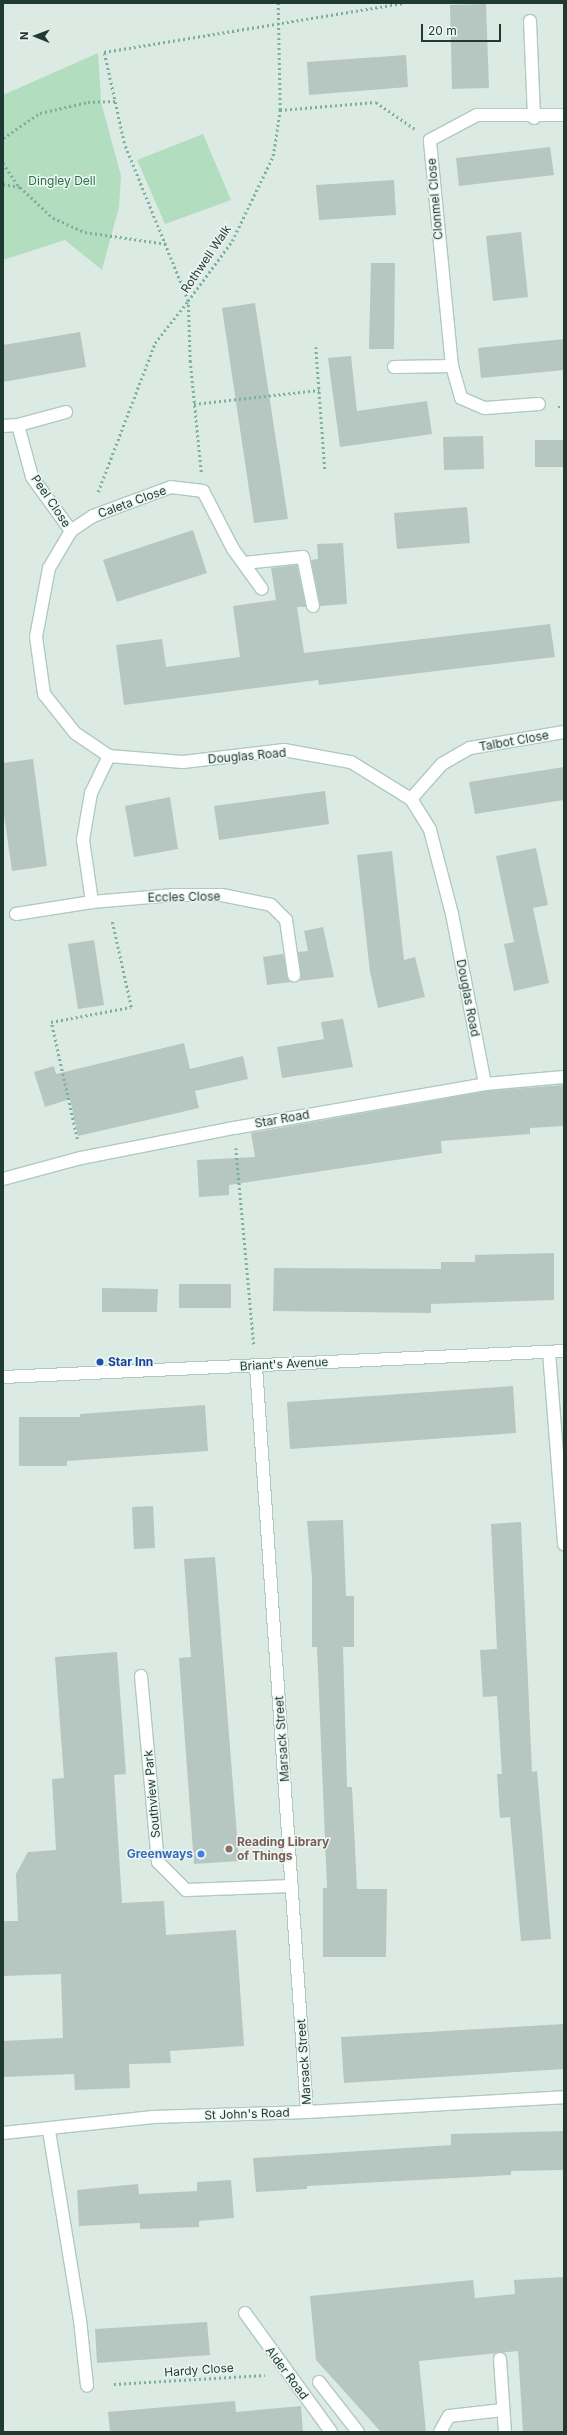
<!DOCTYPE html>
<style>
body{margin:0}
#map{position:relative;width:567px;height:2435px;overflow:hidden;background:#dceae4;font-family:Inter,sans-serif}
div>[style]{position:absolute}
.green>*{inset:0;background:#b3ddbf}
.building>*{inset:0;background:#b5c7c0}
.path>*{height:2.5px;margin-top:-1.25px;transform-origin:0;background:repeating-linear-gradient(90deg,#7bb09f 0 2px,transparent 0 5px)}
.roads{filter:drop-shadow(1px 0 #afcac0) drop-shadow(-1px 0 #afcac0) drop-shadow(0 1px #afcac0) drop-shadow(0 -1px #afcac0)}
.service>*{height:12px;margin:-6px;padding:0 6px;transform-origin:6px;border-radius:6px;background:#fff}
.minor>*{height:12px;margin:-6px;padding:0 6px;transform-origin:6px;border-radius:6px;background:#fff}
.secondary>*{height:12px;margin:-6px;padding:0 6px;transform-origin:6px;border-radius:6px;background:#fff}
.dots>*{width:11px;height:11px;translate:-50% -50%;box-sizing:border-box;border:2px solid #edf6f2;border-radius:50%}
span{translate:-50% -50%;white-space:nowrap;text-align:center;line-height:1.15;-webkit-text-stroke:3px #edf6f2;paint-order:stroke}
.park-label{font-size:12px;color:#267344}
.street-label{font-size:12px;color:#1e3a32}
.transit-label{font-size:12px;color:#164399;font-weight:700}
.left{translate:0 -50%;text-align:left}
.education-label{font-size:12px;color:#785e54;font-weight:700}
.shop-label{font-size:12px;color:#366cbe;font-weight:700}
.right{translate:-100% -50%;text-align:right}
.frame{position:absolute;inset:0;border:4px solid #1e3a32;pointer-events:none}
.north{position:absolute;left:16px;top:16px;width:40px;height:40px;-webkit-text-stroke:3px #edf6f2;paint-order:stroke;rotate:271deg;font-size:11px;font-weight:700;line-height:16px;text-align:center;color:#1e3a32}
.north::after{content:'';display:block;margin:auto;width:14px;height:18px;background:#1e3a32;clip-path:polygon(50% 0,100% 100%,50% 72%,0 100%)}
.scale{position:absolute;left:421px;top:24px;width:80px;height:18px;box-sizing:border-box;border:2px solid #1e3a32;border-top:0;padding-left:5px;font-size:12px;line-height:14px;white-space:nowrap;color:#1e3a32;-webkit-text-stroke:3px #edf6f2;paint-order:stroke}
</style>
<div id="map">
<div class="green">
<div style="clip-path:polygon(98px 53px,101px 102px,121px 176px,119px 207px,102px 270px,65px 240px,3px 260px,3px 95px)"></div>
<div style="clip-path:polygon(203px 134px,231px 200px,165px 224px,137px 160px)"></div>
</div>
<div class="building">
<div style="clip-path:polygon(486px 4px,489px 88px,452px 89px,450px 5px)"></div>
<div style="clip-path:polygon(406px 55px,408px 87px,309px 95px,307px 62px)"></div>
<div style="clip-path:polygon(550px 147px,554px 175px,459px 186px,456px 158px)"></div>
<div style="clip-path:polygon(394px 180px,396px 215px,319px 220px,316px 185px)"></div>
<div style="clip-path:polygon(521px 232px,528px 297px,493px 301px,486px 236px)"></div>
<div style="clip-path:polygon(371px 263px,395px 263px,394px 349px,369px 349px)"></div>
<div style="clip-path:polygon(255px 303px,288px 519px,254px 523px,222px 308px)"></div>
<div style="clip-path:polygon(80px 332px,86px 367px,3px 382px,3px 345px)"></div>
<div style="clip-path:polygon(564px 339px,564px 370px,481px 378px,478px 348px)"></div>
<div style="clip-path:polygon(351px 356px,357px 411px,427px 401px,432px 434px,340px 447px,328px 358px)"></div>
<div style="clip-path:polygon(483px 436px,484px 469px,444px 470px,443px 437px)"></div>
<div style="clip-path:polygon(535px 440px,564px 440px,564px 467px,535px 467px)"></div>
<div style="clip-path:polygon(467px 507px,470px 543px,397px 549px,394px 513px)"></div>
<div style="clip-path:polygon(193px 530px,207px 573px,117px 602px,103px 560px)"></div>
<div style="clip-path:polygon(343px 543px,347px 604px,320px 606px,311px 560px,318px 559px,317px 544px)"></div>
<div style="clip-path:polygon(297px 565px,306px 607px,297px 607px,304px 653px,550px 624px,555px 657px,319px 685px,318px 680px,124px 705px,116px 645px,162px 639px,166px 667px,240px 657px,233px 606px,276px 600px,271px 568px)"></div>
<div style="clip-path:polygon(33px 759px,47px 866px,12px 871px,3px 808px,3px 763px)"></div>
<div style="clip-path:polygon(564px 767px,564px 800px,475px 814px,469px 782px)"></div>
<div style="clip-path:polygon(325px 791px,329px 824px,219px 840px,214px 806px)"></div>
<div style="clip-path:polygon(170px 797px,178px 849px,134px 857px,125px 806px)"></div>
<div style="clip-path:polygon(536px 848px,548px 905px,533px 908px,549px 983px,514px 991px,504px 944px,514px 942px,496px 856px)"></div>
<div style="clip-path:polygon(392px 851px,404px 960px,415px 957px,425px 997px,378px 1008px,370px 972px,357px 855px)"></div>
<div style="clip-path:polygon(323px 927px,334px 977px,299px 981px,298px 952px,308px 951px,304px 931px)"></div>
<div style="clip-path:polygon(94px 940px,104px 1005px,78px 1009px,68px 944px)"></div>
<div style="clip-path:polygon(283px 954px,291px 982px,267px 985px,263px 957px)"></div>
<div style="clip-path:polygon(343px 1019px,353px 1067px,282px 1078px,277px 1047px,324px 1039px,321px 1022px)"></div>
<div style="clip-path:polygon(184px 1043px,190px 1069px,243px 1056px,248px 1079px,195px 1091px,199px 1108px,78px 1136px,70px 1099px,45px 1107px,34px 1072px,54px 1066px,56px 1074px)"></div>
<div style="clip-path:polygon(564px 1085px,564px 1126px,530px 1128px,530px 1134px,441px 1141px,442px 1153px,229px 1185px,229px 1195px,199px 1197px,197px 1160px,255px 1157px,251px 1133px,487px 1091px)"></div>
<div style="clip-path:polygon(554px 1253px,554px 1300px,431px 1304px,431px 1313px,273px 1311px,274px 1268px,441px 1269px,441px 1262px,475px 1262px,475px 1255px)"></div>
<div style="clip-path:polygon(179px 1284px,231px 1284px,231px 1308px,179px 1308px)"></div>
<div style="clip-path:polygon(102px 1288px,158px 1289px,157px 1312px,102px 1312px)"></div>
<div style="clip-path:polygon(513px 1386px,516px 1433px,290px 1449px,287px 1402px)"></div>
<div style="clip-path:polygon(205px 1405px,208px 1451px,67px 1461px,67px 1466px,19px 1466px,19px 1417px,80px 1417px,80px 1414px)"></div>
<div style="clip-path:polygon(153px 1506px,155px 1548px,134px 1549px,132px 1507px)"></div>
<div style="clip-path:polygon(343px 1520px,346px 1596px,354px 1596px,354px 1647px,343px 1647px,347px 1787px,352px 1787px,357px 1889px,387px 1889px,386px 1957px,323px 1957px,323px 1888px,327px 1888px,317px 1647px,312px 1647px,312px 1578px,307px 1521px)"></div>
<div style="clip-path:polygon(521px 1522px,532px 1772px,537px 1771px,551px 1939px,521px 1941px,510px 1817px,500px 1818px,497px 1774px,502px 1774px,497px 1696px,483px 1697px,480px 1650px,497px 1649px,491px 1524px)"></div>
<div style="clip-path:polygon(215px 1557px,239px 1861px,194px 1864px,179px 1658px,191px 1657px,184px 1559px)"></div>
<div style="clip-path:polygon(117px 1652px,126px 1774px,114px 1775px,122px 1903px,164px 1901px,166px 1935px,236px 1930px,244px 2046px,170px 2051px,171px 2063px,129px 2064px,130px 2088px,75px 2090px,74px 2074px,3px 2077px,3px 2041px,63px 2038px,61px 1974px,3px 1976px,3px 1921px,18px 1921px,16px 1874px,28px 1852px,56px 1850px,52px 1779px,64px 1778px,55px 1657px)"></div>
<div style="clip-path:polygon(564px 2024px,564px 2069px,344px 2083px,341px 2037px)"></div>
<div style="clip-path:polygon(564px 2131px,564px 2170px,511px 2171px,511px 2175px,307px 2186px,307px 2189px,256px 2192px,253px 2158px,451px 2145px,451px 2134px)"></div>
<div style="clip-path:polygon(231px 2180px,234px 2218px,199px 2221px,199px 2227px,140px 2229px,140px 2223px,79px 2226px,77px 2190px,138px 2184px,139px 2194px,197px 2191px,197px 2182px)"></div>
<div style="clip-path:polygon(563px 2277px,564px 2432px,523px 2432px,518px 2351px,419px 2361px,426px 2432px,381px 2432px,316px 2360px,310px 2296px,473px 2280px,475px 2298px,515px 2294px,514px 2280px)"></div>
<div style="clip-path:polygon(207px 2322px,210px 2355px,97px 2363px,95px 2329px)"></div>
<div style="clip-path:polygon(235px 2401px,236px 2412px,301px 2406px,303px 2432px,110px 2432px,108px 2412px)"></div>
</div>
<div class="path">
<div style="left:280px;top:110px;width:96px;rotate:-4.8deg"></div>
<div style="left:376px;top:102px;width:47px;rotate:34.7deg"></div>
<div style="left:3px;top:138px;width:45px;rotate:-34deg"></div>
<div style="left:40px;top:113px;width:49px;rotate:-12.9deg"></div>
<div style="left:88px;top:102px;width:27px;rotate:-2deg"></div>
<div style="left:3px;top:163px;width:29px;rotate:56deg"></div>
<div style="left:3px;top:184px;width:17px;rotate:10deg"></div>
<div style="left:20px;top:187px;width:45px;rotate:43.2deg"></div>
<div style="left:53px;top:218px;width:35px;rotate:24deg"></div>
<div style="left:85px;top:232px;width:83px;rotate:8.3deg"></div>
<div style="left:316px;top:347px;width:123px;rotate:85.8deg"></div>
<div style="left:194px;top:404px;width:126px;rotate:-6.4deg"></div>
<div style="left:558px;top:407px;width:6px"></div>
<div style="left:201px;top:472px;width:111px;rotate:-95.7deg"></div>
<div style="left:190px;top:362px;width:61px;rotate:-91.9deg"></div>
<div style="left:188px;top:301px;width:74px;rotate:-53.7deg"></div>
<div style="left:232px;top:241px;width:94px;rotate:-64.2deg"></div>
<div style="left:273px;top:156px;width:47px;rotate:-81.3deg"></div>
<div style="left:280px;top:110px;width:107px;rotate:-91.1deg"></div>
<div style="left:98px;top:492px;width:160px;rotate:-69.1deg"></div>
<div style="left:155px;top:343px;width:53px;rotate:-51.8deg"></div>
<div style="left:188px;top:301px;width:170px;rotate:-112.1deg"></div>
<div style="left:124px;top:143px;width:93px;rotate:-102.4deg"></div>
<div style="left:104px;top:52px;width:302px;rotate:-9.3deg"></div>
<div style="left:77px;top:1139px;width:120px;rotate:-102.5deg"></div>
<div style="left:51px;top:1022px;width:81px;rotate:-10.6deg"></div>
<div style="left:131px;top:1007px;width:88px;rotate:-102.5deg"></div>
<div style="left:236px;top:1148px;width:199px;rotate:84.8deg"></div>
<div style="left:114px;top:2384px;width:151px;rotate:-3.4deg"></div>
</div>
<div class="roads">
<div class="service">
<div style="left:233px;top:549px;width:49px;rotate:54.1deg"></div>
<div style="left:244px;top:563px;width:59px;rotate:-5.8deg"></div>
<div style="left:303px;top:557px;width:50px;rotate:78.5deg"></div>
<div style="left:49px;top:2131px;width:192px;rotate:80.7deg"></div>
<div style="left:80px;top:2320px;width:66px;rotate:83.9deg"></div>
<div style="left:500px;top:2359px;width:73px;rotate:86.1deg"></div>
<div style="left:319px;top:2382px;width:63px;rotate:52deg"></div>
<div style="left:440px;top:2432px;width:18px;rotate:-61deg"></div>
<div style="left:449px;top:2416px;width:54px;rotate:-6.3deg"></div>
</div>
<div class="minor">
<div style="left:530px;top:21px;width:97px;rotate:87.6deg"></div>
<div style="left:452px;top:366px;width:33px;rotate:74deg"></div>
<div style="left:461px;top:398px;width:26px;rotate:23deg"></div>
<div style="left:485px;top:408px;width:54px;rotate:-4.2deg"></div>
<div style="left:394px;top:367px;width:58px;rotate:-1deg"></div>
<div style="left:452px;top:366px;width:227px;rotate:-95.6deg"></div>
<div style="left:430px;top:140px;width:53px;rotate:-28deg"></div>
<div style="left:477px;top:115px;width:87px"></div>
<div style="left:66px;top:412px;width:50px;rotate:164.8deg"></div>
<div style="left:18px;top:425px;width:54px;rotate:74.9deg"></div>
<div style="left:32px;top:477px;width:67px;rotate:54.2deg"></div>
<div style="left:3px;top:426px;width:15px;rotate:-4deg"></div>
<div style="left:233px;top:549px;width:65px;rotate:-117.3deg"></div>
<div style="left:203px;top:491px;width:32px;rotate:-173deg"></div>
<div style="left:171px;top:487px;width:83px;rotate:159.6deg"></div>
<div style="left:93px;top:516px;width:27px;rotate:146deg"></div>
<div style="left:71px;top:531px;width:43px;rotate:120.7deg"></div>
<div style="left:49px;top:568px;width:70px;rotate:100.7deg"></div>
<div style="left:36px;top:637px;width:58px;rotate:82deg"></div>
<div style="left:44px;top:694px;width:50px;rotate:51.5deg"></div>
<div style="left:75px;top:733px;width:41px;rotate:34.1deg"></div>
<div style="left:109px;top:756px;width:74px;rotate:4.6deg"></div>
<div style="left:183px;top:762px;width:102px;rotate:-6.8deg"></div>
<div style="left:284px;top:750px;width:68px;rotate:10.2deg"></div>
<div style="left:351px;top:762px;width:70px;rotate:31.7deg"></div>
<div style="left:411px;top:799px;width:36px;rotate:58deg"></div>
<div style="left:430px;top:830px;width:87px;rotate:75.3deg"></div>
<div style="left:452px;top:914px;width:173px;rotate:79deg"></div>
<div style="left:109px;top:756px;width:41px;rotate:115.9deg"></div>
<div style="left:91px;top:793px;width:48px;rotate:99.7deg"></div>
<div style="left:83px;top:840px;width:63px;rotate:81.7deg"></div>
<div style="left:92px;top:902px;width:82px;rotate:-4.9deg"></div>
<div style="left:174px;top:895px;width:48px"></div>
<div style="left:222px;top:895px;width:50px;rotate:11.5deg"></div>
<div style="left:271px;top:905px;width:21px;rotate:45deg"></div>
<div style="left:286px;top:920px;width:56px;rotate:81.7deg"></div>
<div style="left:411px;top:799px;width:47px;rotate:-48.5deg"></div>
<div style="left:442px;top:764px;width:32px;rotate:-30deg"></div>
<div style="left:470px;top:748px;width:95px;rotate:-9.7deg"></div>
<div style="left:16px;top:914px;width:77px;rotate:-9deg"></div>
<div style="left:3px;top:1179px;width:81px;rotate:-15.1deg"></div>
<div style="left:81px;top:1158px;width:156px;rotate:-11.1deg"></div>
<div style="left:234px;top:1128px;width:255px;rotate:-9.9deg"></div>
<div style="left:485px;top:1084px;width:79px;rotate:-5.1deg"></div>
<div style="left:549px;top:1352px;width:193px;rotate:85.5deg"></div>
<div style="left:256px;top:1366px;width:748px;rotate:86.09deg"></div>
<div style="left:141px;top:1676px;width:187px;rotate:84.8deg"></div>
<div style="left:158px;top:1862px;width:40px;rotate:45deg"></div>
<div style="left:186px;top:1890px;width:106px;rotate:-2.2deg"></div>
<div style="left:3px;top:2133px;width:151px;rotate:-6.1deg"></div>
<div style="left:153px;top:2117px;width:154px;rotate:-1.9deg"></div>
<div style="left:307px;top:2112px;width:257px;rotate:-3.3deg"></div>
<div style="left:245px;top:2313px;width:147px;rotate:54.1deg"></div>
</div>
<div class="secondary">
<div style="left:3px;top:1377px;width:562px;rotate:-2.65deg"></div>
</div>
</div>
<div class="dots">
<div style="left:100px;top:1362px;background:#1a4fb4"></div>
<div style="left:229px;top:1849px;background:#8d6e63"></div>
<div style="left:201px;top:1854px;background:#3f7fe0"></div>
</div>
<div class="park-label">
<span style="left:62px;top:181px">Dingley Dell</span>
</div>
<div class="street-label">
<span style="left:435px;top:199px;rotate:-95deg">Clonmel Close</span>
<span style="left:206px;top:259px;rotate:-56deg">Rothwell Walk</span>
<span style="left:51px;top:501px;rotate:56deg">Peel Close</span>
<span style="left:132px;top:502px;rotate:-20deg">Caleta Close</span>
<span style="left:514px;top:741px;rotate:-10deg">Talbot Close</span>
<span style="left:247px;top:756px;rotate:-5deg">Douglas Road</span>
<span style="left:184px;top:897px;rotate:-1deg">Eccles Close</span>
<span style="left:468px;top:998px;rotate:79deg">Douglas Road</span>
<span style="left:282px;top:1119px;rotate:-10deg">Star Road</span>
<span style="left:284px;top:1364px;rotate:-3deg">Briant's Avenue</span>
<span style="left:282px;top:1739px;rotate:-94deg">Marsack Street</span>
<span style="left:152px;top:1794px;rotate:-95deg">Southview Park</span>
<span style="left:304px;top:2062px;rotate:-94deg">Marsack Street</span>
<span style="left:247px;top:2114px;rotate:-2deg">St John's Road</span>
<span style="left:199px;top:2370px;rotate:-4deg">Hardy Close</span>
<span style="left:287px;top:2373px;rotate:53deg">Alder Road</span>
</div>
<div class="transit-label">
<span class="left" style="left:108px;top:1362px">Star Inn</span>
</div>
<div class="education-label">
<span class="left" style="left:237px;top:1849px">Reading Library<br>of Things</span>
</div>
<div class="shop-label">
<span class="right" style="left:193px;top:1854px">Greenways</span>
</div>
<div class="frame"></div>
<div class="north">N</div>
<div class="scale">20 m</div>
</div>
